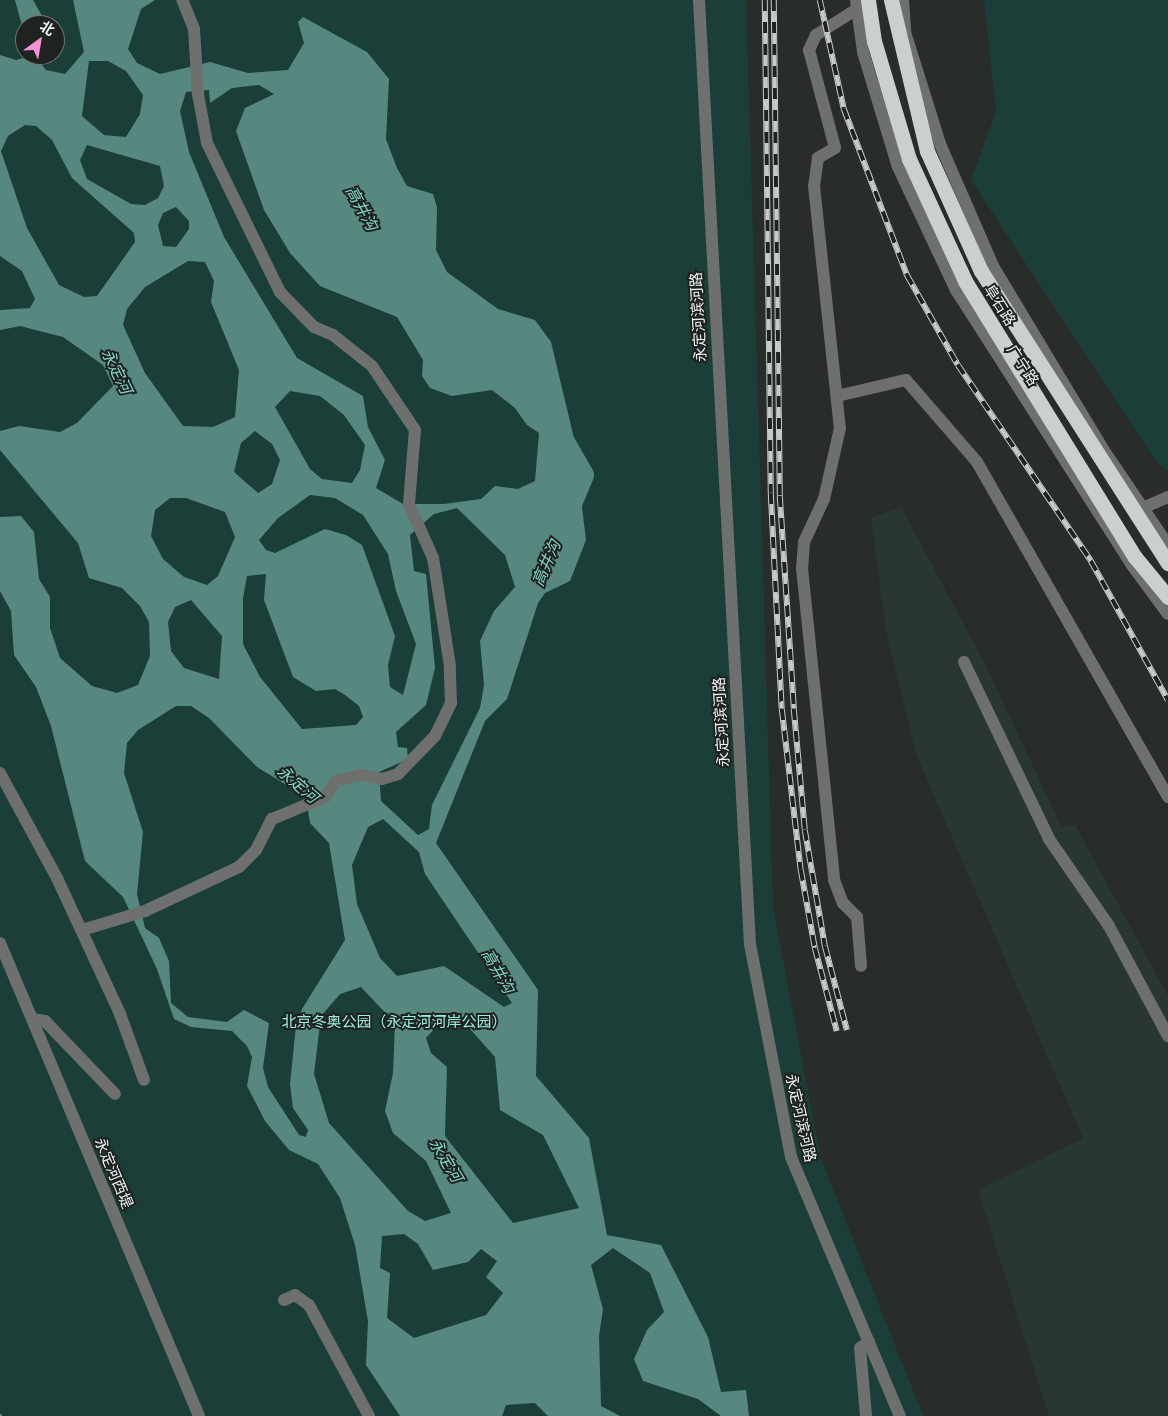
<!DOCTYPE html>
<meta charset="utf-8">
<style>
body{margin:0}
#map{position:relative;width:1168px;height:1416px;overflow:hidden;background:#282d2c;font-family:"Asap Condensed","Noto Sans SC",sans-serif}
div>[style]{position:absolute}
.built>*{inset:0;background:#293633}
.green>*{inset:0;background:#1b3e39}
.water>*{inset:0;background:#57887f}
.river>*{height:22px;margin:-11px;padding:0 11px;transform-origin:11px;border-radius:11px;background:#57887f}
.path>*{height:2.5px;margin-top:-1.25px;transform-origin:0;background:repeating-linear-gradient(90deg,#848887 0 4px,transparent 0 8px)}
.minor>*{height:12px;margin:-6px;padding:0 6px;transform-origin:6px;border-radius:6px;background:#6d706f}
.highway>*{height:15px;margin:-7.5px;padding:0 7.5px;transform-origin:7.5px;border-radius:7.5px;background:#c9d0ce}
.rail>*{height:5.5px;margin-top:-2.75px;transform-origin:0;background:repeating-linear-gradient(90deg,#1e2322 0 11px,#c6cac9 0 22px);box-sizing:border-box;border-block:1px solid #c6cac9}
span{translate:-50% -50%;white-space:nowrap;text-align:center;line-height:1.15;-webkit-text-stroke:4px #1e2322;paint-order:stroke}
.street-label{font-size:15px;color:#eff2f2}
.park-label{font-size:15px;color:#9befe1}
.water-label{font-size:16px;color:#83d7c9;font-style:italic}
.north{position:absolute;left:15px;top:15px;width:50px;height:50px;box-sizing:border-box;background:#1e2322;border:1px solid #727675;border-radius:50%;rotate:32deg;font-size:14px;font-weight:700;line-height:20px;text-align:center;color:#eff2f2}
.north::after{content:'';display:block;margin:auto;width:18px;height:22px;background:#f391d5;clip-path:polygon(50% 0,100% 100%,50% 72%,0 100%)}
</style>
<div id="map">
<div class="built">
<div style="clip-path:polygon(901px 507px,986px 666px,1061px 826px,1075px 825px,1168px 996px,1168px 1416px,1049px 1416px,978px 1190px,1083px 1138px,916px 754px,886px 630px,871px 518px)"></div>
</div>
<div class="green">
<div style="clip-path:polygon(evenodd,0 0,746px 0,773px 908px,821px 1159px,923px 1416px,0 1416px,0 0,25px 25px,55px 25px,55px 55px,25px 55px,25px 25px)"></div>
<div style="clip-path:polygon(984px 0,1168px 0,1168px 472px,1157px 463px,971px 180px,996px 112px)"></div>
</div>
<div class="water">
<div style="clip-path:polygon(15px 0,33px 0,42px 16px,40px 25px,25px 25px,25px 37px)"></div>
<div style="clip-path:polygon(evenodd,73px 0,155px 0,141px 9px,128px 49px,137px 63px,160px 74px,210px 62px,248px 73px,288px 70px,304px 43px,298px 22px,303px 17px,367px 52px,389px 79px,386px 139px,397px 168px,407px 186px,433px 194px,437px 207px,436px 250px,447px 272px,498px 309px,535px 320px,551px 342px,573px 434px,586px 540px,570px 581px,545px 593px,538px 603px,507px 699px,485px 721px,436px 843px,538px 990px,536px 1076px,589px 1138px,607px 1235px,661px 1245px,708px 1337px,721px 1392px,746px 1390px,749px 1416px,721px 1416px,698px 1399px,643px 1381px,634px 1359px,647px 1330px,664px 1312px,650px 1273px,613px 1248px,591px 1265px,603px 1309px,599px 1336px,601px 1406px,620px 1416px,548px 1416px,535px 1403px,506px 1405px,502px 1416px,400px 1416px,366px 1365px,368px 1321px,355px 1245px,340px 1198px,318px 1164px,289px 1150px,265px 1121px,247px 1086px,252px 1057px,247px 1046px,232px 1031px,191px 1027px,174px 1019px,157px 969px,123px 897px,85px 861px,51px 726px,36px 687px,14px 655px,11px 611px,0 591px,0 517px,21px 516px,34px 532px,39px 579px,50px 597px,50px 628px,60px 658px,92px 686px,117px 693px,138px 685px,150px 656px,149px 622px,140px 606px,122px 588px,89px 578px,78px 543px,0 450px,0 431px,19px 426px,60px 432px,77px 423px,113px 386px,103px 365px,63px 337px,20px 326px,0 330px,0 310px,30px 308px,35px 299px,22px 271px,0 256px,0 55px,16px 60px,34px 55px,46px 70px,65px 74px,84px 52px,73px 0,89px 61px,108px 61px,126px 71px,143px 95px,140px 114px,126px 137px,104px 135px,82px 116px,89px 61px,73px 0,259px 85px,274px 94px,245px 108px,236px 131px,264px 210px,290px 253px,320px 286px,397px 317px,423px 360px,422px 376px,430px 388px,452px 396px,492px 390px,515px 408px,527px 425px,539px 433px,535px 481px,518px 489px,495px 486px,481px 499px,444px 504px,403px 504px,376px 488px,385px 460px,368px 427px,363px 396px,297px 358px,224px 237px,189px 152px,180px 111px,186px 92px,209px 90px,210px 103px,232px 88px,259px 85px,73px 0,25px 125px,36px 126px,52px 140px,72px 178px,134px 233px,135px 242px,97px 296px,84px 297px,59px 285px,27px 228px,1px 151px,8px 136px,25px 125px,73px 0,87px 145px,160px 166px,164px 186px,158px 198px,145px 205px,131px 204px,87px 179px,80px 160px,87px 145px,73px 0,176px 207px,189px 221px,189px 229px,176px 247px,163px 246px,158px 225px,163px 213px,176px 207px,73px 0,188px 261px,205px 262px,214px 281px,211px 302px,239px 370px,235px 417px,213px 427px,183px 426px,145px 373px,123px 325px,127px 309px,145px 287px,188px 261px,73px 0,290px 391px,320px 396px,344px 415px,365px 445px,360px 470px,352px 483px,322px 479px,310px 469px,275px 407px,290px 391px,73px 0,255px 431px,272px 444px,280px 460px,272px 484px,258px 493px,234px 472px,241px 443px,255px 431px,73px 0,310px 495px,335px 498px,363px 515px,388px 554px,396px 591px,416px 644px,403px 695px,390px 687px,388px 665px,395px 636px,362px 545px,346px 535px,325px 529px,275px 553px,266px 550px,259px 540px,278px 518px,310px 495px,73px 0,170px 498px,186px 498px,225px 512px,235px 537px,218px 576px,207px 585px,184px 577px,163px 559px,151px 536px,155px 510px,170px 498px,73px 0,457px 508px,505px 555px,515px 587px,494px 611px,480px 641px,484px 685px,480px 708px,432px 805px,429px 829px,418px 835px,381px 801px,379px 772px,408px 759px,407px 748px,398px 747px,396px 732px,426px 705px,435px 668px,426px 574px,414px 571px,410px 535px,434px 514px,457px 508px,73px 0,266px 574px,264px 600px,293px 677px,316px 691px,335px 689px,345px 695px,359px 706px,363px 717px,356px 725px,302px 729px,260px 677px,243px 644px,243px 598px,247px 576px,266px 574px,73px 0,191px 600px,222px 636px,219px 679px,184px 668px,171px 651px,168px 622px,175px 607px,191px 600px,73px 0,176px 706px,191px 706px,209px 718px,257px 767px,306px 797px,310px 823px,329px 843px,345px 940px,302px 1009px,296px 1026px,290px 1084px,293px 1108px,308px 1130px,306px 1137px,299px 1135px,268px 1087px,263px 1068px,269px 1023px,244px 1010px,227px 1022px,188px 1017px,171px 1003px,169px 961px,159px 938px,145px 928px,137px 894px,143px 832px,124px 773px,127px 743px,138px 730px,176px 706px,73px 0,383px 819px,419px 852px,425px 874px,512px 1003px,504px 1007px,444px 966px,397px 976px,380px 958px,357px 904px,352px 865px,368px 827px,383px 819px,73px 0,361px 987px,395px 1023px,393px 1073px,385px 1111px,393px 1133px,426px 1161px,451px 1213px,425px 1221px,408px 1211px,329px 1123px,314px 1074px,321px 1016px,340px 994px,361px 987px,73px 0,462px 1020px,495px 1057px,500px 1110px,543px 1135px,579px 1208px,513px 1223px,445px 1136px,447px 1067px,431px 1053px,426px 1038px,437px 1026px,462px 1020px,73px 0,404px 1234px,418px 1244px,433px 1270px,468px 1262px,481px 1249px,497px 1261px,486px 1277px,503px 1293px,486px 1315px,414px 1338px,387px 1318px,390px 1273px,380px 1268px,382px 1236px,404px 1234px)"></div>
</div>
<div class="river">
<div style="left:560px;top:435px;width:46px;rotate:60.1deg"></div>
<div style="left:583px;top:475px;width:44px;rotate:112.5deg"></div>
</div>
<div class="path">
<div style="left:0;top:1414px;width:2px;rotate:63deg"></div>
</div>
<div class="minor">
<div style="left:699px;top:0;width:945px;rotate:86.91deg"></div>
<div style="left:750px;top:944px;width:217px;rotate:79.1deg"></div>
<div style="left:791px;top:1157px;width:281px;rotate:67.2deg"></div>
<div style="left:856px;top:0;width:52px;rotate:82.3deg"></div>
<div style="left:863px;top:52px;width:120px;rotate:73.1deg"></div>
<div style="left:898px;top:167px;width:136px;rotate:64.8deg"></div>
<div style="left:956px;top:290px;width:325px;rotate:57.4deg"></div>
<div style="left:1131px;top:564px;width:62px;rotate:53.5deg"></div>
<div style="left:903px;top:0;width:32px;rotate:86deg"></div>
<div style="left:905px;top:32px;width:117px;rotate:72.6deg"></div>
<div style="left:940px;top:144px;width:133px;rotate:66.5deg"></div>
<div style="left:993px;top:266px;width:214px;rotate:59deg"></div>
<div style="left:1103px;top:449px;width:116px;rotate:55.9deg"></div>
<div style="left:857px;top:9px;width:49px;rotate:147.6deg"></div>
<div style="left:816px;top:35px;width:17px;rotate:115deg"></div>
<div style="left:809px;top:50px;width:101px;rotate:75.1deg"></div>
<div style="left:835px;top:148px;width:20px;rotate:150deg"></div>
<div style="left:818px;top:158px;width:28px;rotate:98deg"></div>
<div style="left:814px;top:186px;width:243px;rotate:83.9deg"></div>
<div style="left:840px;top:428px;width:73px;rotate:102.7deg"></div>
<div style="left:824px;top:499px;width:47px;rotate:114.9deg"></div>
<div style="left:804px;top:542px;width:26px;rotate:94deg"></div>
<div style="left:802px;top:568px;width:314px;rotate:84.1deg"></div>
<div style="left:834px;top:880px;width:25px;rotate:69deg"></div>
<div style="left:843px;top:903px;width:20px;rotate:45deg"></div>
<div style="left:857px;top:917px;width:49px;rotate:85.3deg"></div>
<div style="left:837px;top:396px;width:71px;rotate:-13.1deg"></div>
<div style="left:906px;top:380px;width:108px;rotate:49.1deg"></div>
<div style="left:977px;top:462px;width:386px;rotate:60.3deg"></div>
<div style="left:1143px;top:508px;width:27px;rotate:-24deg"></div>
<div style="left:964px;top:662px;width:196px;rotate:64.3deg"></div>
<div style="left:1049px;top:839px;width:106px;rotate:55.4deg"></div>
<div style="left:1109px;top:926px;width:125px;rotate:61.8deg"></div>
<div style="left:0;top:773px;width:119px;rotate:61.5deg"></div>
<div style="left:57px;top:878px;width:150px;rotate:65.1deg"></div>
<div style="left:120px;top:1014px;width:70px;rotate:70deg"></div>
<div style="left:82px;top:930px;width:66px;rotate:-16.8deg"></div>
<div style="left:145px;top:911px;width:104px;rotate:-25.1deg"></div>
<div style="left:239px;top:867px;width:24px;rotate:-45deg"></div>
<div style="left:256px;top:850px;width:35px;rotate:-63deg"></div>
<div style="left:272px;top:819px;width:57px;rotate:-22.5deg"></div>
<div style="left:325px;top:797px;width:19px;rotate:-55deg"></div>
<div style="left:336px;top:781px;width:25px;rotate:-14deg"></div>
<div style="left:360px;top:775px;width:22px;rotate:10deg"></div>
<div style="left:382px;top:779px;width:17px;rotate:-17deg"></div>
<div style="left:398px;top:774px;width:53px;rotate:-45.8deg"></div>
<div style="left:435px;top:736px;width:37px;rotate:-64deg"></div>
<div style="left:451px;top:703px;width:37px;rotate:-92deg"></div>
<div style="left:450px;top:666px;width:109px;rotate:-98.9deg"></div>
<div style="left:433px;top:558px;width:59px;rotate:-114deg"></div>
<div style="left:409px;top:504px;width:74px;rotate:-85.4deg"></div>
<div style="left:415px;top:430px;width:77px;rotate:-123.9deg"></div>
<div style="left:372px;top:366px;width:50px;rotate:-141.5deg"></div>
<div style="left:333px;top:335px;width:21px;rotate:-157deg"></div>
<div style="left:314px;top:327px;width:49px;rotate:-134.2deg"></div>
<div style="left:280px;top:292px;width:166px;rotate:-116.1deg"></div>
<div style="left:207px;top:143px;width:50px;rotate:-100.4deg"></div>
<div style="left:198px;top:94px;width:65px;rotate:-93.5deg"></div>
<div style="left:194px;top:29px;width:31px;rotate:-112deg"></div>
<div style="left:0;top:943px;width:513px;rotate:67.18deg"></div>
<div style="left:32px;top:1019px;width:13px;rotate:9deg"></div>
<div style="left:45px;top:1021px;width:101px;rotate:46.2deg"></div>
<div style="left:284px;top:1300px;width:12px;rotate:-24deg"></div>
<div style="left:295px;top:1295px;width:17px;rotate:36deg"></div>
<div style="left:309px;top:1305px;width:126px;rotate:61.6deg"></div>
<div style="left:866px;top:1416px;width:68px;rotate:-95deg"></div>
<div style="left:860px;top:1348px;width:11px;rotate:-34deg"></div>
</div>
<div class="highway">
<div style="left:868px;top:0;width:41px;rotate:81.7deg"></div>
<div style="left:874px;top:41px;width:123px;rotate:73.5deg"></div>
<div style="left:909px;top:159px;width:134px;rotate:65.3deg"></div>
<div style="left:965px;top:281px;width:324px;rotate:58.4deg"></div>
<div style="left:1135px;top:557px;width:52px;rotate:50.5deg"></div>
<div style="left:891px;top:0;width:155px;rotate:76.6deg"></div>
<div style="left:927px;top:151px;width:132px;rotate:65.8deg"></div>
<div style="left:981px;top:271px;width:347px;rotate:57.4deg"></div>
</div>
<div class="rail">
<div style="left:765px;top:0;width:493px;rotate:89.3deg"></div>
<div style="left:771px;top:493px;width:216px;rotate:87.1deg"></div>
<div style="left:782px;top:709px;width:162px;rotate:83.3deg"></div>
<div style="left:801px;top:870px;width:79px;rotate:79.8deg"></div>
<div style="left:815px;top:948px;width:86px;rotate:75.2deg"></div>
<div style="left:774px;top:0;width:496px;rotate:89.3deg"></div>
<div style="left:780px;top:496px;width:213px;rotate:86.2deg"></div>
<div style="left:794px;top:709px;width:121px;rotate:84.8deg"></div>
<div style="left:805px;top:830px;width:118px;rotate:80.2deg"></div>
<div style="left:825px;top:946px;width:87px;rotate:75.3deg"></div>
<div style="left:820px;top:0;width:112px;rotate:77.6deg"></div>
<div style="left:844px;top:109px;width:178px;rotate:69.2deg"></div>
<div style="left:907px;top:275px;width:103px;rotate:60.5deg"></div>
<div style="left:958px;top:365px;width:237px;rotate:55.8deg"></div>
<div style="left:1091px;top:561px;width:159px;rotate:61deg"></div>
</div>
<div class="street-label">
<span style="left:1000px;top:305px;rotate:58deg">阜石路</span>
<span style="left:698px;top:317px;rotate:-93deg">永定河滨河路</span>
<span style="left:1023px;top:365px;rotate:57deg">广宁路</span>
<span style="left:721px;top:722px;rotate:-93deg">永定河滨河路</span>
<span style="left:801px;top:1118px;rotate:77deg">永定河滨河路</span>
<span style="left:114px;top:1173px;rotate:67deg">永定河西堤</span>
</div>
<div class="park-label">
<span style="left:394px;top:1022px">北京冬奥公园（永定河河岸公园）</span>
</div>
<div class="water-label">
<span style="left:362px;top:208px;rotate:61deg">高井沟</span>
<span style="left:117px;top:371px;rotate:64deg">永定河</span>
<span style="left:546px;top:563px;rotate:-67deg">高井沟</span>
<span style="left:298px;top:784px;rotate:41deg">永定河</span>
<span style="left:498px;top:971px;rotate:60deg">高井沟</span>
<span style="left:446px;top:1160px;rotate:59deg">永定河</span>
</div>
<div class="north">北</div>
</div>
